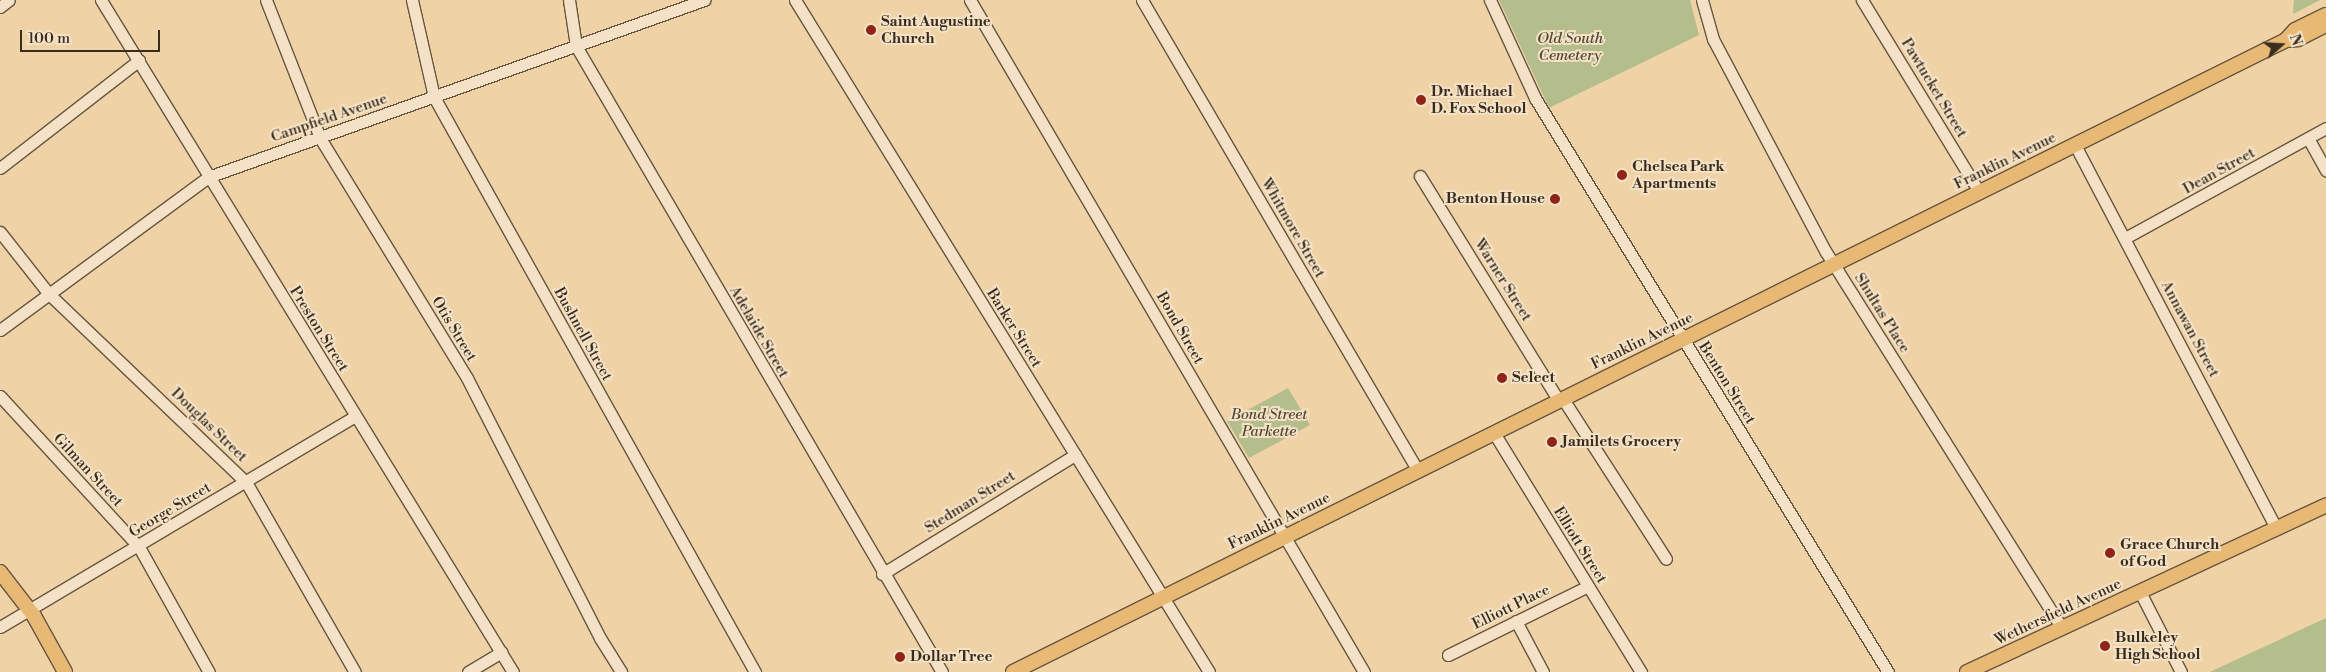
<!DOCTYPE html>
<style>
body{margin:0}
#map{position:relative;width:2326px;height:672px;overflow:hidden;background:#f0d2a7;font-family:"Libre Bodoni",serif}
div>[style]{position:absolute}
.green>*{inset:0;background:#b4bd8c}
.roads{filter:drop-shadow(1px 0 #665640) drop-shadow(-1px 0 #665640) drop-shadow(0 1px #665640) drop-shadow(0 -1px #665640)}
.minor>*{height:11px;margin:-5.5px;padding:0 5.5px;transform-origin:5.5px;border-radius:5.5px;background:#f5e2c6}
.major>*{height:14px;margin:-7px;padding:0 7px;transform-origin:7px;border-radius:7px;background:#e8b974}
.dots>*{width:14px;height:14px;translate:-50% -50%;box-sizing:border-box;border:2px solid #f5e2c6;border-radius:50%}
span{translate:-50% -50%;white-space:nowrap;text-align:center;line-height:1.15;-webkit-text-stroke:4px #f5e2c6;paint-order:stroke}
.poi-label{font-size:15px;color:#382c1e;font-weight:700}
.left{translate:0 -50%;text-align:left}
.right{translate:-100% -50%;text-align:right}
.park-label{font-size:15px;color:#514934;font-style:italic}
.street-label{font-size:15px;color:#382c1e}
.north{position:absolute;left:2256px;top:20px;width:50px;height:50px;-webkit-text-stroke:4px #f5e2c6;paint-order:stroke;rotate:71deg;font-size:14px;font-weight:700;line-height:20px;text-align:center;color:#382c1e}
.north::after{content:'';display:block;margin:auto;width:18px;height:22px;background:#382c1e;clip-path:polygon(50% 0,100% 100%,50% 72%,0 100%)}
.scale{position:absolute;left:20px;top:30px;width:140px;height:22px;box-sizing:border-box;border:2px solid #382c1e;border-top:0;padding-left:6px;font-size:15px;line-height:18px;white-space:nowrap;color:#382c1e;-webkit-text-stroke:4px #f5e2c6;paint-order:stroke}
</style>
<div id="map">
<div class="green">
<div style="clip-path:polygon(1499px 0,1690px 0,1699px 35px,1549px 108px)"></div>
<div style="clip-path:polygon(2294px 0,2320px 0,2293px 14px)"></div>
<div style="clip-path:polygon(1288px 388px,1310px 425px,1249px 458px,1227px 421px)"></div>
<div style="clip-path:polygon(2326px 618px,2326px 672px,2210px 672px,2214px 670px)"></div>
</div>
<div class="roads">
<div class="minor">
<div style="left:101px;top:0;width:788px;rotate:58.49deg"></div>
<div style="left:266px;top:0;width:148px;rotate:68.6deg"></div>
<div style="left:320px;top:138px;width:281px;rotate:58.5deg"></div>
<div style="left:467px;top:378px;width:292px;rotate:62.9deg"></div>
<div style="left:600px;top:638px;width:40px;rotate:58deg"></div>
<div style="left:412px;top:0;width:99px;rotate:77.2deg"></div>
<div style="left:434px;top:97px;width:659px;rotate:60.83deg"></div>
<div style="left:569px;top:0;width:47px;rotate:81.3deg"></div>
<div style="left:576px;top:46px;width:725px;rotate:59.69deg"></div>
<div style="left:795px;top:0;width:789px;rotate:58.36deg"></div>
<div style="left:970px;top:0;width:779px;rotate:59.62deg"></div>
<div style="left:1142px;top:0;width:546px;rotate:59.63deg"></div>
<div style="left:1490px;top:0;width:108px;rotate:65.3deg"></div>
<div style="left:1535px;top:98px;width:674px;rotate:58.41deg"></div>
<div style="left:1702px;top:0;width:41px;rotate:74.2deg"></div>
<div style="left:1713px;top:39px;width:241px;rotate:62.1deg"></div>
<div style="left:1826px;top:252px;width:444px;rotate:57.9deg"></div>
<div style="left:1862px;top:0;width:225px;rotate:58.6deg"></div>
<div style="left:0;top:7px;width:11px;rotate:-38deg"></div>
<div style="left:2308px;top:138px;width:37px;rotate:61deg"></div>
<div style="left:2075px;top:145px;width:433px;rotate:62.3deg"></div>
<div style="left:0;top:168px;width:176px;rotate:-37.8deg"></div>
<div style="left:1420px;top:176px;width:264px;rotate:58.3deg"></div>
<div style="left:0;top:232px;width:79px;rotate:51.7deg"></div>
<div style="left:49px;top:294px;width:272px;rotate:43.7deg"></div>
<div style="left:246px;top:482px;width:219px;rotate:60.2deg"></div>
<div style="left:2125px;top:238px;width:229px;rotate:-28.7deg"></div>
<div style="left:0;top:330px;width:258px;rotate:-36.3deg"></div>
<div style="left:208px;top:177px;width:527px;rotate:-19.64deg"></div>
<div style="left:0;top:396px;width:205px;rotate:47.4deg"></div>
<div style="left:139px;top:547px;width:143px;rotate:60.8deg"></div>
<div style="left:1563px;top:399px;width:190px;rotate:57.2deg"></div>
<div style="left:1494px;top:433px;width:281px;rotate:58.4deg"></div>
<div style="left:882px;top:574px;width:227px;rotate:-31.7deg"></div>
<div style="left:2140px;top:592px;width:90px;rotate:62.9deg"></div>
<div style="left:1516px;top:621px;width:58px;rotate:62.1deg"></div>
<div style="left:0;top:627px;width:413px;rotate:-30.7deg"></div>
<div style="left:1448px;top:655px;width:156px;rotate:-26.2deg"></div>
<div style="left:468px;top:672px;width:39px;rotate:-31deg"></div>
</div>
<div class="major">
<div style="left:2286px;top:40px;width:13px;rotate:-48deg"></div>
<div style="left:2295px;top:30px;width:34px;rotate:-26deg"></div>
<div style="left:0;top:572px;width:56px;rotate:52.3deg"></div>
<div style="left:34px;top:616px;width:64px;rotate:61deg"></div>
<div style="left:1013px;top:672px;width:1421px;rotate:-26.4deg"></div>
<div style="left:2286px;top:40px;width:12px;rotate:-5deg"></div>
<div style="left:2298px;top:39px;width:31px;rotate:-27deg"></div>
<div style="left:1967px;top:672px;width:396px;rotate:-24.9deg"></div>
</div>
</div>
<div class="dots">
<div style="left:871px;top:30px;background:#8f2418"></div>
<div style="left:1421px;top:100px;background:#8f2418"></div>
<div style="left:1622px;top:175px;background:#8f2418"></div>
<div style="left:1555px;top:199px;background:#8f2418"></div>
<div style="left:1502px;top:378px;background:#8f2418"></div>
<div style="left:1552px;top:442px;background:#8f2418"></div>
<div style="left:2110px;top:553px;background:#8f2418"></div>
<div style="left:2105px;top:646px;background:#8f2418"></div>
<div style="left:900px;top:657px;background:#8f2418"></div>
</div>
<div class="poi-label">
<span class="left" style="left:881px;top:30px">Saint Augustine<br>Church</span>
<span class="left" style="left:1431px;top:100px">Dr. Michael<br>D. Fox School</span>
<span class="left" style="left:1632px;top:175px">Chelsea Park<br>Apartments</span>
<span class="right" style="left:1545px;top:199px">Benton House</span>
<span class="left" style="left:1512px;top:378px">Select</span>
<span class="left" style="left:1562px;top:442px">Jamilets Grocery</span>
<span class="left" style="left:2120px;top:553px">Grace Church<br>of God</span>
<span class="left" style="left:2115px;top:646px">Bulkeley<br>High School</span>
<span class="left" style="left:910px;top:657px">Dollar Tree</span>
</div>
<div class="park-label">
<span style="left:1570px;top:47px">Old South<br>Cemetery</span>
<span style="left:1269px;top:423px">Bond Street<br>Parkette</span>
</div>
<div class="street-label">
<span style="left:1934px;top:88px;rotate:59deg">Pawtucket Street</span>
<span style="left:329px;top:118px;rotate:-19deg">Campfield Avenue</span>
<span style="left:2005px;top:161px;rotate:-26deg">Franklin Avenue</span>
<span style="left:2219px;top:171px;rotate:-29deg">Dean Street</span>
<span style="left:1293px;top:228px;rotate:60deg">Whitmore Street</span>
<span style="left:1503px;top:280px;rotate:58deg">Warner Street</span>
<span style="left:1882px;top:313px;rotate:58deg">Shultas Place</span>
<span style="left:1014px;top:328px;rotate:58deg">Barker Street</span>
<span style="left:1180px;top:328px;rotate:60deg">Bond Street</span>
<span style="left:319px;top:329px;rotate:58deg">Preston Street</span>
<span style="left:454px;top:329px;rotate:59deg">Otis Street</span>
<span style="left:2190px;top:329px;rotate:62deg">Annawan Street</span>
<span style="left:759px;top:332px;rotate:60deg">Adelaide Street</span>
<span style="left:583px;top:334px;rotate:61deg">Bushnell Street</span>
<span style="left:1642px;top:341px;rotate:-26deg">Franklin Avenue</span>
<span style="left:1727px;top:383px;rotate:58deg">Benton Street</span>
<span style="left:209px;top:425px;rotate:44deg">Douglas Street</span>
<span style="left:88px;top:470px;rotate:47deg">Gilman Street</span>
<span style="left:970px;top:502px;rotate:-32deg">Stedman Street</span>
<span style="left:170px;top:510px;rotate:-31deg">George Street</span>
<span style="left:1279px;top:521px;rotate:-26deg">Franklin Avenue</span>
<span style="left:1580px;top:545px;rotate:58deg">Elliott Street</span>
<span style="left:1511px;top:607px;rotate:-26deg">Elliott Place</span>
<span style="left:2058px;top:612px;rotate:-25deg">Wethersfield Avenue</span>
</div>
<div class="north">N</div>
<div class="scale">100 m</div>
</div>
